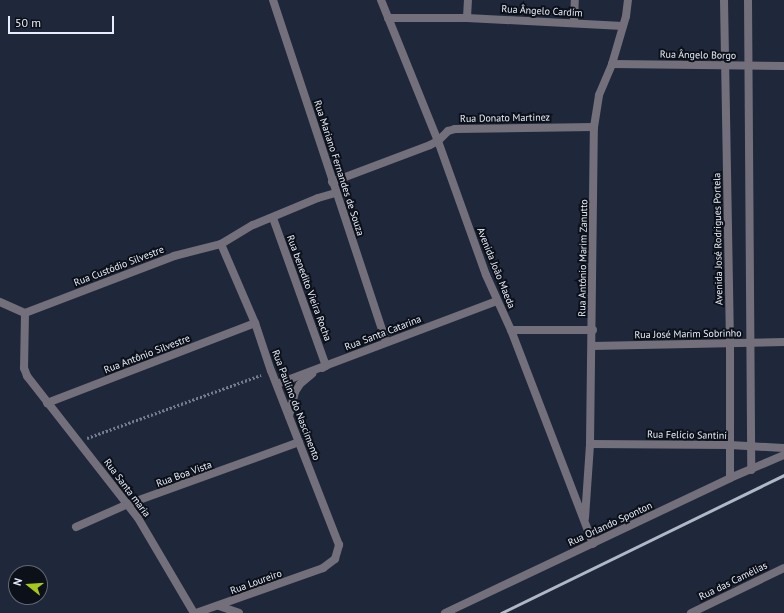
<!DOCTYPE html>
<meta charset="utf-8">
<style>
body{margin:0}
#map{position:relative;width:784px;height:613px;overflow:hidden;background:#1f273b;font-family:"PT Sans",sans-serif}
div>[style]{position:absolute}
.path>*{height:2.5px;margin-top:-1.25px;transform-origin:0;background:repeating-linear-gradient(90deg,#757c8d 0 2px,transparent 0 4px)}
.minor>*{height:8px;margin:-4px;padding:0 4px;transform-origin:4px;border-radius:4px;background:#73707b}
.rail>*{height:3px;margin:-1.5px;padding:0 1.5px;transform-origin:1.5px;border-radius:1.5px;background:#b0b7c6}
span{translate:-50% -50%;white-space:nowrap;text-align:center;line-height:1.15;-webkit-text-stroke:4px #0c1019;paint-order:stroke}
.street-label{font-size:10px;color:#e7edfa}
.north{position:absolute;left:8px;top:565px;width:40px;height:40px;box-sizing:border-box;background:#0c1019;border:1px solid #646873;border-radius:50%;rotate:287deg;font-size:11px;font-weight:700;line-height:16px;text-align:center;color:#e7edfa}
.north::after{content:'';display:block;margin:auto;width:14px;height:18px;background:#a8c71c;clip-path:polygon(50% 0,100% 100%,50% 72%,0 100%)}
.scale{position:absolute;left:8px;top:16px;width:106px;height:18px;box-sizing:border-box;border:2px solid #e7edfa;border-top:0;padding-left:5px;font-size:12px;line-height:14px;white-space:nowrap;color:#e7edfa;-webkit-text-stroke:3px #0c1019;paint-order:stroke}
</style>
<div id="map">
<div class="path">
<div style="left:87px;top:438px;width:185px;rotate:-19.9deg"></div>
</div>
<div class="minor">
<div style="left:273px;top:0;width:360px;rotate:71.7deg"></div>
<div style="left:381px;top:0;width:152px;rotate:68deg"></div>
<div style="left:438px;top:141px;width:142px;rotate:70.3deg"></div>
<div style="left:486px;top:275px;width:60px;rotate:65.6deg"></div>
<div style="left:511px;top:330px;width:229px;rotate:69deg"></div>
<div style="left:724px;top:0;width:342px;rotate:89deg"></div>
<div style="left:730px;top:342px;width:136px;rotate:90deg"></div>
<div style="left:748px;top:0;width:470px;rotate:89.6deg"></div>
<div style="left:388px;top:18px;width:79px"></div>
<div style="left:467px;top:18px;width:156px;rotate:2.9deg"></div>
<div style="left:467px;top:18px;width:18px;rotate:-87deg"></div>
<div style="left:574px;top:23px;width:23px;rotate:-88deg"></div>
<div style="left:612px;top:64px;width:172px;rotate:0.7deg"></div>
<div style="left:332px;top:182px;width:105px;rotate:-20.7deg"></div>
<div style="left:430px;top:145px;width:9px;rotate:-27deg"></div>
<div style="left:438px;top:141px;width:14px;rotate:-45deg"></div>
<div style="left:448px;top:131px;width:7px;rotate:-16deg"></div>
<div style="left:455px;top:129px;width:139px;rotate:-0.8deg"></div>
<div style="left:273px;top:218px;width:157px;rotate:70.3deg"></div>
<div style="left:326px;top:366px;width:4px;rotate:153deg"></div>
<div style="left:0;top:302px;width:27px;rotate:24deg"></div>
<div style="left:25px;top:313px;width:55px;rotate:91deg"></div>
<div style="left:24px;top:368px;width:9px;rotate:69deg"></div>
<div style="left:27px;top:376px;width:180px;rotate:52deg"></div>
<div style="left:138px;top:518px;width:110px;rotate:59.5deg"></div>
<div style="left:25px;top:313px;width:160px;rotate:-20.9deg"></div>
<div style="left:174px;top:256px;width:49px;rotate:-14.3deg"></div>
<div style="left:221px;top:244px;width:37px;rotate:-31deg"></div>
<div style="left:253px;top:225px;width:70px;rotate:-22.6deg"></div>
<div style="left:318px;top:198px;width:19px;rotate:-16deg"></div>
<div style="left:511px;top:330px;width:82px"></div>
<div style="left:592px;top:346px;width:192px;rotate:-1.2deg"></div>
<div style="left:277px;top:384px;width:235px;rotate:-20.7deg"></div>
<div style="left:47px;top:403px;width:223px;rotate:-21deg"></div>
<div style="left:289px;top:416px;width:25px;rotate:-76deg"></div>
<div style="left:295px;top:392px;width:9px;rotate:-58deg"></div>
<div style="left:300px;top:384px;width:16px;rotate:-40deg"></div>
<div style="left:590px;top:444px;width:140px;rotate:0.4deg"></div>
<div style="left:730px;top:445px;width:54px;rotate:3.2deg"></div>
<div style="left:585px;top:518px;width:74px;rotate:-86.1deg"></div>
<div style="left:590px;top:444px;width:317px;rotate:-89.3deg"></div>
<div style="left:594px;top:127px;width:32px;rotate:-81deg"></div>
<div style="left:599px;top:95px;width:34px;rotate:-67deg"></div>
<div style="left:612px;top:64px;width:50px;rotate:-73.7deg"></div>
<div style="left:626px;top:16px;width:16px;rotate:-83deg"></div>
<div style="left:76px;top:527px;width:57px;rotate:-23.9deg"></div>
<div style="left:128px;top:504px;width:182px;rotate:-19.9deg"></div>
<div style="left:219px;top:606px;width:21px;rotate:19deg"></div>
<div style="left:196px;top:613px;width:135px;rotate:-19.5deg"></div>
<div style="left:323px;top:568px;width:15px;rotate:-37deg"></div>
<div style="left:335px;top:559px;width:15px;rotate:-74deg"></div>
<div style="left:339px;top:545px;width:187px;rotate:-111.3deg"></div>
<div style="left:271px;top:371px;width:51px;rotate:-108.4deg"></div>
<div style="left:255px;top:323px;width:86px;rotate:-113.3deg"></div>
<div style="left:445px;top:613px;width:315px;rotate:-25.3deg"></div>
<div style="left:730px;top:478px;width:59px;rotate:-23.1deg"></div>
<div style="left:691px;top:613px;width:103px;rotate:-25.8deg"></div>
</div>
<div class="rail">
<div style="left:501px;top:613px;width:315px;rotate:-26deg"></div>
</div>
<div class="street-label">
<span style="left:542px;top:11px;rotate:3deg">Rua Ângelo Cardim</span>
<span style="left:698px;top:55px;rotate:1deg">Rua Ângelo Borgo</span>
<span style="left:505px;top:118px;rotate:-1deg">Rua Donato Martinez</span>
<span style="left:339px;top:168px;rotate:72deg">Rua Mariano Fernandes de Souza</span>
<span style="left:718px;top:239px;rotate:-91deg">Avenida José Rodrigues Portela</span>
<span style="left:583px;top:258px;rotate:-89deg">Rua Antônio Marim Zanutto</span>
<span style="left:119px;top:266px;rotate:-21deg">Rua Custódio Silvestre</span>
<span style="left:496px;top:268px;rotate:68deg">Avenida João Maeda</span>
<span style="left:309px;top:288px;rotate:70deg">Rua benedito Vieira Rocha</span>
<span style="left:383px;top:333px;rotate:-21deg">Rua Santa Catarina</span>
<span style="left:688px;top:334px;rotate:-1deg">Rua José Marim Sobrinho</span>
<span style="left:147px;top:354px;rotate:-21deg">Rua Antônio Silvestre</span>
<span style="left:296px;top:405px;rotate:69deg">Rua Paulino do Nascimento</span>
<span style="left:687px;top:435px;rotate:1deg">Rua Felício Santini</span>
<span style="left:184px;top:474px;rotate:-20deg">Rua Boa Vista</span>
<span style="left:127px;top:488px;rotate:53deg">Rua Santa maria</span>
<span style="left:610px;top:524px;rotate:-25deg">Rua Orlando Sponton</span>
<span style="left:733px;top:581px;rotate:-26deg">Rua das Camélias</span>
<span style="left:256px;top:582px;rotate:-20deg">Rua Loureiro</span>
</div>
<div class="north">N</div>
<div class="scale">50 m</div>
</div>
